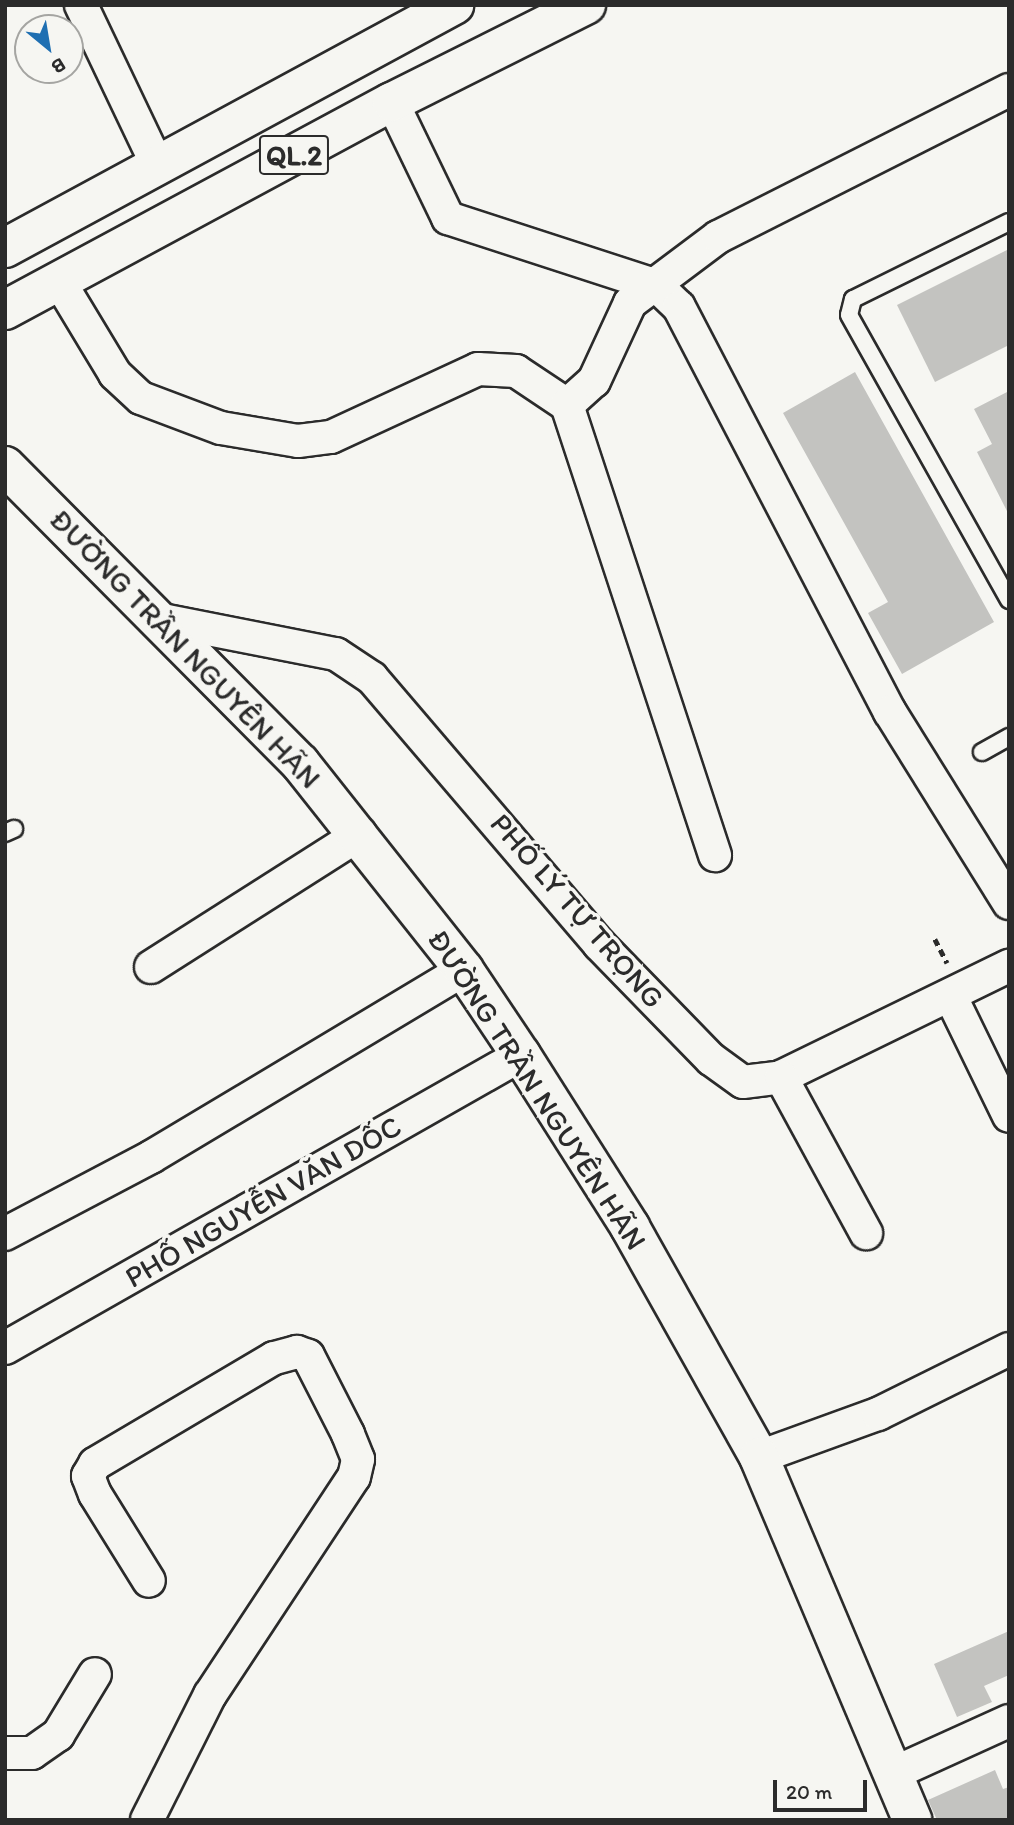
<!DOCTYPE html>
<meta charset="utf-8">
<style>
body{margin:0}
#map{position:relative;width:1014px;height:1825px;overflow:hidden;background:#f6f6f2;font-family:Itim,sans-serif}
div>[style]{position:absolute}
.building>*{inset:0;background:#c3c3c0}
.path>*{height:4.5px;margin-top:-2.25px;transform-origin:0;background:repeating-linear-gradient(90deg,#2b2b2b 0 7px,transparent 0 12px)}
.roads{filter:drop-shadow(2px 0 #2b2b2b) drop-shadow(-2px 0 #2b2b2b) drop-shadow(0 2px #2b2b2b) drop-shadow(0 -2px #2b2b2b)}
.lane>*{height:16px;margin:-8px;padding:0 8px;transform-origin:8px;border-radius:8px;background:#f6f6f2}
.street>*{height:32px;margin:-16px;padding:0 16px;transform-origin:16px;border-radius:16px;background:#f6f6f2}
.secondary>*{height:38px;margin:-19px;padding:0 19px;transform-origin:19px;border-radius:19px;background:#f6f6f2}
.primary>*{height:38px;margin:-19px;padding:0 19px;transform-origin:19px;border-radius:19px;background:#f6f6f2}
span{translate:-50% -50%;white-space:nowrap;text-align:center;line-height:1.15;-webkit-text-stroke:7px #f6f6f2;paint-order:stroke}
.shield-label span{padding:2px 5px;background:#f6f6f2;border:2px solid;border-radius:5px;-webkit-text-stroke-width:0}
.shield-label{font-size:28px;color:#2b2b2b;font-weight:700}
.street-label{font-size:30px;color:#2b2b2b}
.frame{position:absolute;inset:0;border:7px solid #2b2b2b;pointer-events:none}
.north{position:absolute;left:14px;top:14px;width:70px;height:70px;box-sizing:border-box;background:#f6f6f2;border:2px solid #a5a5a2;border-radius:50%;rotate:150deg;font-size:19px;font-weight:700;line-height:28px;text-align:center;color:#2b2b2b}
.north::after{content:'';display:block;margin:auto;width:24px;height:32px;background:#1f6fb2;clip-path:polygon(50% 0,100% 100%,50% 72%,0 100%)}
.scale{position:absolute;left:773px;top:1780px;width:94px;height:32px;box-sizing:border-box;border:4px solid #2b2b2b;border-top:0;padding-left:9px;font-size:21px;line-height:24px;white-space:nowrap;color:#2b2b2b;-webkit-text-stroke:5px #f6f6f2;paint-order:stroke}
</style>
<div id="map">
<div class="building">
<div style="clip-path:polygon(1009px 249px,1009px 345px,935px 382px,897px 305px)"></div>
<div style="clip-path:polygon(855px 372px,994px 622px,902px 674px,868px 613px,888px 602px,783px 413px)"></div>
<div style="clip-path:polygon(1009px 391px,1009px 515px,977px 452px,992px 444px,974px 409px)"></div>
<div style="clip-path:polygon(1009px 1631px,1009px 1675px,984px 1686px,992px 1702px,957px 1717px,934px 1664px)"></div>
<div style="clip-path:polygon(995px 1770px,1003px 1789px,1009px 1787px,1009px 1820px,937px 1820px,928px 1800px)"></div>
</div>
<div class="path">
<div style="left:935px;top:939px;width:27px;rotate:63deg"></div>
</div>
<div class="roads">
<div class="lane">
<div style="left:1009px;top:222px;width:174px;rotate:153.7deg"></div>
<div style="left:853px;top:299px;width:16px;rotate:104deg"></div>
<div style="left:849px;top:315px;width:327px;rotate:60.7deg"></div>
<div style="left:982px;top:752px;width:31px;rotate:-29deg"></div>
<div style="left:5px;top:833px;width:10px;rotate:-24deg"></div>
</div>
<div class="street">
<div style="left:81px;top:5px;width:176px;rotate:64.5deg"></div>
<div style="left:392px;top:102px;width:129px;rotate:64.2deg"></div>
<div style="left:448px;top:218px;width:220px;rotate:18deg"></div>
<div style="left:657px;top:286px;width:30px;rotate:44deg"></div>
<div style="left:679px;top:307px;width:457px;rotate:62.5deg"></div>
<div style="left:890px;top:712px;width:225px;rotate:58.1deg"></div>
<div style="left:59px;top:281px;width:109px;rotate:58.9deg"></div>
<div style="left:115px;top:374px;width:35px;rotate:43deg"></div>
<div style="left:141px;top:398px;width:85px;rotate:20.6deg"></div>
<div style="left:221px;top:428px;width:78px;rotate:9.6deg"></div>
<div style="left:298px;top:441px;width:33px;rotate:-7deg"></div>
<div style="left:331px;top:437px;width:162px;rotate:-24.8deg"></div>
<div style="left:478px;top:369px;width:38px;rotate:3deg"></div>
<div style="left:516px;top:371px;width:61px;rotate:33.7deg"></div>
<div style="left:567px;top:405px;width:474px;rotate:71.8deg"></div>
<div style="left:567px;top:405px;width:36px;rotate:-42deg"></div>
<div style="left:594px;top:381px;width:86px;rotate:-65.2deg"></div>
<div style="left:630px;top:303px;width:110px;rotate:-36.9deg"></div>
<div style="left:718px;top:237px;width:326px;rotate:-26.8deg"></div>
<div style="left:162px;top:620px;width:177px;rotate:11.1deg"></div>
<div style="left:336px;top:654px;width:43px;rotate:33.7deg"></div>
<div style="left:372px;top:678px;width:350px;rotate:49.5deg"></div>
<div style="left:599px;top:944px;width:161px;rotate:45.8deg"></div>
<div style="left:711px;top:1059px;width:39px;rotate:36deg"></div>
<div style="left:743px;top:1082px;width:38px;rotate:-7deg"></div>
<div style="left:781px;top:1077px;width:254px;rotate:-26deg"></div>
<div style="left:151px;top:967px;width:248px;rotate:-32.5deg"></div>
<div style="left:951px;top:997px;width:132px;rotate:64deg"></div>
<div style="left:781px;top:1077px;width:178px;rotate:61.4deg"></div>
<div style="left:5px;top:1234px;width:165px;rotate:-27.8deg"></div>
<div style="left:151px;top:1157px;width:365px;rotate:-30.9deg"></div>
<div style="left:5px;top:1348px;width:593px;rotate:-29.59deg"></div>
<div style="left:759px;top:1457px;width:127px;rotate:-19.9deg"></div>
<div style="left:878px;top:1414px;width:146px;rotate:-26.4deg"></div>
<div style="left:5px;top:1753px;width:27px"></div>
<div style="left:32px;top:1753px;width:32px;rotate:-35deg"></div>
<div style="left:58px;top:1735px;width:71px;rotate:-58.8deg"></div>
<div style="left:892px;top:1774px;width:128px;rotate:-24.4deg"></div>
<div style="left:147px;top:1820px;width:140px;rotate:-63.3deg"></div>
<div style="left:210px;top:1695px;width:261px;rotate:-56.6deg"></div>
<div style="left:354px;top:1477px;width:18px;rotate:-77deg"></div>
<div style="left:358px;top:1459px;width:27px;rotate:-112deg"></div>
<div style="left:348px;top:1434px;width:88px;rotate:-117.1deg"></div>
<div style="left:308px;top:1356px;width:12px;rotate:-160deg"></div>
<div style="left:297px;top:1352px;width:24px;rotate:165deg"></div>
<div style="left:274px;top:1358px;width:208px;rotate:149.4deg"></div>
<div style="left:95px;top:1464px;width:14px;rotate:120deg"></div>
<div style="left:88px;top:1476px;width:19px;rotate:69deg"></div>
<div style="left:95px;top:1494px;width:102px;rotate:58.2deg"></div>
</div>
<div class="secondary">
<div style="left:5px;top:466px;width:419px;rotate:45.2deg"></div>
<div style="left:300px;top:763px;width:264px;rotate:51.6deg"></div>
<div style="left:464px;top:970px;width:102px;rotate:56.2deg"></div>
<div style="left:521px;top:1055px;width:204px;rotate:57.6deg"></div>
<div style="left:630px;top:1227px;width:264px;rotate:60.7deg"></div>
<div style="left:759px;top:1457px;width:394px;rotate:67.1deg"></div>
</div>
<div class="primary">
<div style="left:5px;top:248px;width:511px;rotate:-28.42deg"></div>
<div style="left:5px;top:310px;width:439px;rotate:-28.3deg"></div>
<div style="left:392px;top:102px;width:217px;rotate:-26.6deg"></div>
</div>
</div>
<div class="shield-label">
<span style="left:294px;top:155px">QL.2</span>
</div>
<div class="street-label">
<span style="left:185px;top:649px;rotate:46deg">ĐƯỜNG TRẦN NGUYÊN HÃN</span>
<span style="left:577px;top:911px;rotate:49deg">PHỐ LÝ TỰ TRỌNG</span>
<span style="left:537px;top:1090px;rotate:57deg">ĐƯỜNG TRẦN NGUYÊN HÃN</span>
<span style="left:263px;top:1202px;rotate:-30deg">PHỐ NGUYỄN VĂN DỐC</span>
</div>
<div class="frame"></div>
<div class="north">B</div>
<div class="scale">20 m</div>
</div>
